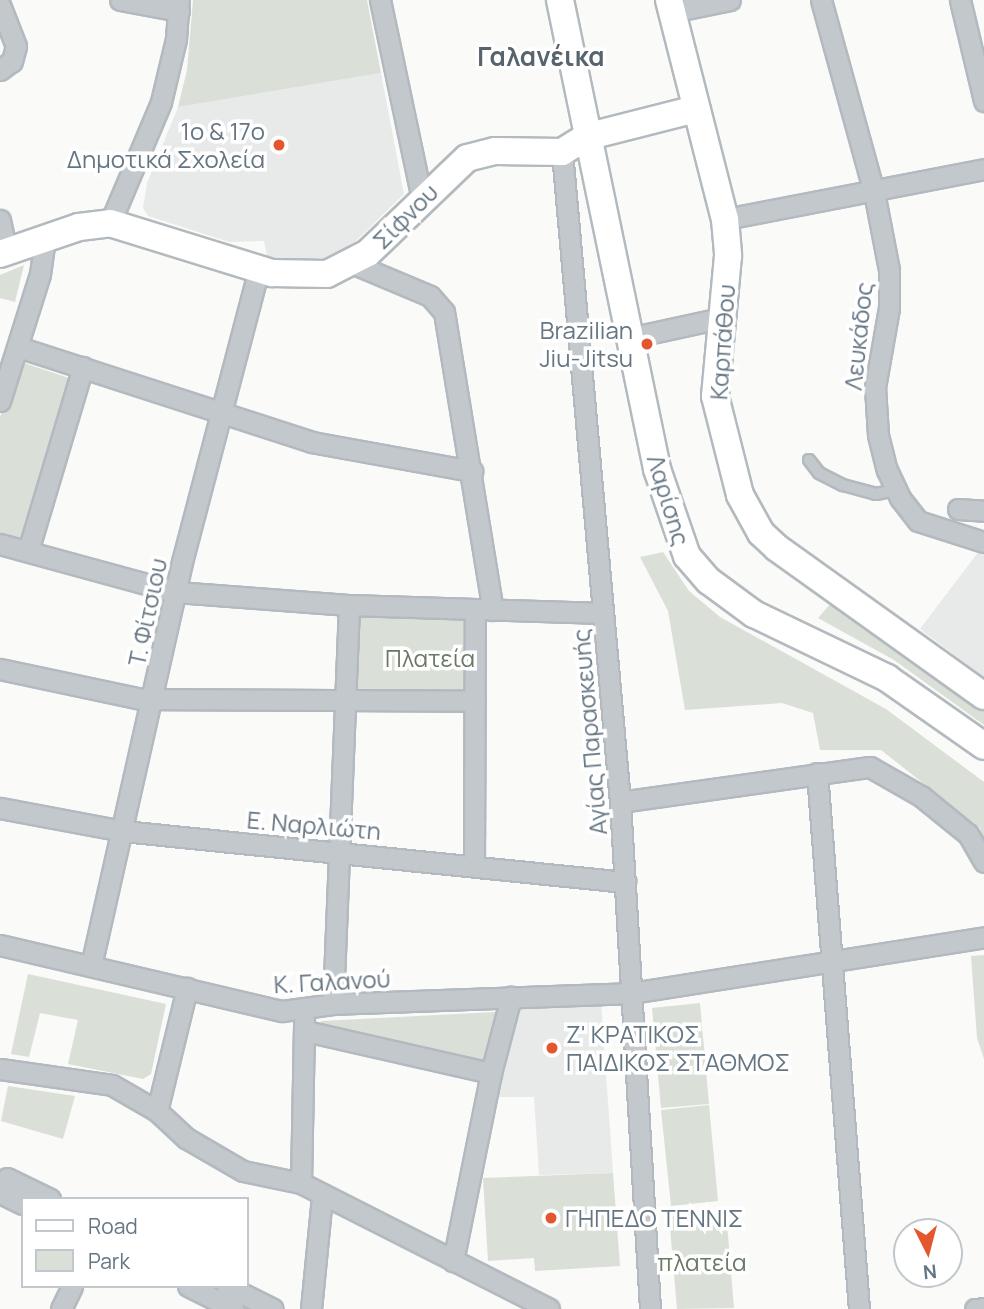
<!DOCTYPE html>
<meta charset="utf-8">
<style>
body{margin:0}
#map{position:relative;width:984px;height:1309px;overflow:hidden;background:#fafaf8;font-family:Manrope,sans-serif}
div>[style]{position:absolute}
.built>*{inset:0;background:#e8e9e9}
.green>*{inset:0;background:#dadfd7}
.roads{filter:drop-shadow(2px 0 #b3babf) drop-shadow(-2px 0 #b3babf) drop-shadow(0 2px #b3babf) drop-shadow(0 -2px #b3babf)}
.lane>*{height:10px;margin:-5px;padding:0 5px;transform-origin:5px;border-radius:5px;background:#c3c8cc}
.street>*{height:19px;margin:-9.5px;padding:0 9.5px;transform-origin:9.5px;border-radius:9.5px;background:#c3c8cc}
.secondary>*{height:26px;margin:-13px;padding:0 13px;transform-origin:13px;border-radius:13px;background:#fff}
.dots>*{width:19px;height:19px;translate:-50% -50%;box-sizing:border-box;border:4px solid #fff;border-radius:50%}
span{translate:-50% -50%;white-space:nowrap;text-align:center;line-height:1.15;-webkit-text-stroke:7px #fff;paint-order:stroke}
.poi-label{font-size:24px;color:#657683}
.right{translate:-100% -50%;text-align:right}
.left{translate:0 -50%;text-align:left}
.street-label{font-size:24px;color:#657683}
.park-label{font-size:24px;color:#687a64}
.neighbourhood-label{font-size:26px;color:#57646e;font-weight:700}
.legend{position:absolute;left:21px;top:1197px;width:228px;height:91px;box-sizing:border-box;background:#fff;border:2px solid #c1c8cd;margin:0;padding:9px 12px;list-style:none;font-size:21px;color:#657683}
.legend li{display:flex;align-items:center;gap:14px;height:35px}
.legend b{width:35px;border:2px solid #c1c8cd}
.north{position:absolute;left:893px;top:1218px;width:70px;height:70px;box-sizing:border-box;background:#fff;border:2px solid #c1c8cd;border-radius:50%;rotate:174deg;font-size:19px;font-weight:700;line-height:28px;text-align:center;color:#657683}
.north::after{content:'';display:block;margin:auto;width:24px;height:32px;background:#e4572e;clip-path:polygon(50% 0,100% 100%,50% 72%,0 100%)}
</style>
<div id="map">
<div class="built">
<div style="clip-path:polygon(381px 73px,404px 194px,355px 242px,322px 259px,291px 264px,267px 256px,264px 241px,229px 242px,148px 216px,143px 208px,147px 183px,178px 107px)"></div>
<div style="clip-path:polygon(979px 551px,984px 552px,984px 677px,920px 629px)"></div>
<div style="clip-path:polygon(509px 999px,601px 1001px,613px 1173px,539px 1175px,534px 1097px,490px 1097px)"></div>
</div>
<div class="green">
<div style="clip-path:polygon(193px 0,367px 0,381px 73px,178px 107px,187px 70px)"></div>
<div style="clip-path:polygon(24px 265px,15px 302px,0 298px,0 275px)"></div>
<div style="clip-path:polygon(18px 361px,72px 379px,23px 541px,0 535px,0 417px)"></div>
<div style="clip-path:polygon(663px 552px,689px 591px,720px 617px,886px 709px,984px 782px,984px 843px,980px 828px,881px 750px,820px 750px,813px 713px,782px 703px,685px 710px,668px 611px,640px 557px)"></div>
<div style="clip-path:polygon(833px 601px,984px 709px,984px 725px,894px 660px,818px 618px)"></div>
<div style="clip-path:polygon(355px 616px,471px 621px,468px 697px,353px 694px)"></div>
<div style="clip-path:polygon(984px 955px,984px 1059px,977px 1038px,971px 956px)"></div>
<div style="clip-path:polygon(28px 974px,166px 1004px,151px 1074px,143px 1079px,68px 1064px,78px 1020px,40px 1013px,29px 1057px,11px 1054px)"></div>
<div style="clip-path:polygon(700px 1003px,709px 1104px,661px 1108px,652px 1008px)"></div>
<div style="clip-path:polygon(495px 1012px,500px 1016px,491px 1058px,478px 1065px,319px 1029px,321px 1021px)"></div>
<div style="clip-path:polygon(8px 1086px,75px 1096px,63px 1139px,1px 1121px)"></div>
<div style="clip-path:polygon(709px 1105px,718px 1201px,671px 1206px,661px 1110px)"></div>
<div style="clip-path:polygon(613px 1173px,620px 1266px,535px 1271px,534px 1258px,488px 1261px,483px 1178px)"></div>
<div style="clip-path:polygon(726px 1211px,734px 1308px,677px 1309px,669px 1216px)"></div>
</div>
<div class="roads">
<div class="lane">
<div style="left:809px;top:460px;width:16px;rotate:52deg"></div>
<div style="left:819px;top:473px;width:27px;rotate:27deg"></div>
<div style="left:843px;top:485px;width:34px;rotate:15deg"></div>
<div style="left:876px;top:494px;width:20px;rotate:-11deg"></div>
</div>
<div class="street">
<div style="left:120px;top:0;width:60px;rotate:10.6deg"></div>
<div style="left:380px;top:0;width:204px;rotate:78.1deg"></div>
<div style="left:821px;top:0;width:199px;rotate:74.6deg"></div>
<div style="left:874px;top:192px;width:79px;rotate:79.1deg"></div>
<div style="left:889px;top:270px;width:38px;rotate:90deg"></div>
<div style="left:889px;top:308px;width:80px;rotate:100deg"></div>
<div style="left:875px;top:387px;width:48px;rotate:86.4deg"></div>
<div style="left:878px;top:435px;width:36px;rotate:76deg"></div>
<div style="left:887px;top:470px;width:31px;rotate:65deg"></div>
<div style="left:900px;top:498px;width:29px;rotate:52deg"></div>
<div style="left:918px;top:521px;width:69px;rotate:17.7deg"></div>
<div style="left:960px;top:0;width:104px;rotate:76.6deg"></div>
<div style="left:0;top:5px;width:44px;rotate:68.7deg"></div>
<div style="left:16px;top:46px;width:16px;rotate:105deg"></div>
<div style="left:12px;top:61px;width:15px;rotate:143deg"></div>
<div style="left:671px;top:12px;width:60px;rotate:-11.5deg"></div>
<div style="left:562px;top:152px;width:653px;rotate:84.9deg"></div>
<div style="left:620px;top:802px;width:508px;rotate:86.61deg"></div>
<div style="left:725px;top:219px;width:264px;rotate:-10.9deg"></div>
<div style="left:0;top:220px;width:33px;rotate:78deg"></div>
<div style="left:110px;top:223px;width:131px;rotate:-67.1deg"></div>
<div style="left:161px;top:102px;width:65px;rotate:-76.6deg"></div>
<div style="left:176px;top:39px;width:39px;rotate:-86deg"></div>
<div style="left:354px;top:264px;width:82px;rotate:22.8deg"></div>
<div style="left:430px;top:296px;width:21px;rotate:49deg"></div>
<div style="left:444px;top:312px;width:302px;rotate:80.7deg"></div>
<div style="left:629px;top:338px;width:94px;rotate:-12.3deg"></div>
<div style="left:18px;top:347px;width:309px;rotate:17.9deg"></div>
<div style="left:312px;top:442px;width:163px;rotate:10.3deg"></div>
<div style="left:0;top:401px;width:133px;rotate:-72.5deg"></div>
<div style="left:40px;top:274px;width:35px;rotate:-82deg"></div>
<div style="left:958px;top:509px;width:26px;rotate:4deg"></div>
<div style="left:0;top:544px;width:182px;rotate:15.3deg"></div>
<div style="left:176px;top:592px;width:173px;rotate:4.3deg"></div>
<div style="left:349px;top:605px;width:254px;rotate:1.8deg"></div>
<div style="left:28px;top:551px;width:192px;rotate:-73.4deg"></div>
<div style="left:0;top:669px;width:144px;rotate:12deg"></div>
<div style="left:141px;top:699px;width:334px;rotate:0.3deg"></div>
<div style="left:817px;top:773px;width:538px;rotate:85.52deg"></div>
<div style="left:620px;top:802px;width:252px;rotate:-8deg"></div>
<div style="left:870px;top:767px;width:59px;rotate:29.6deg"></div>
<div style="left:921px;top:796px;width:60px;rotate:39deg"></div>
<div style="left:968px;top:834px;width:32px;rotate:60deg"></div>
<div style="left:0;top:808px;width:125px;rotate:10.6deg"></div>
<div style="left:123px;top:831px;width:505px;rotate:5.8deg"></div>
<div style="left:474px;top:864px;width:254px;rotate:-89.8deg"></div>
<div style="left:0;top:945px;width:290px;rotate:13.2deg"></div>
<div style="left:282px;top:1011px;width:51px;rotate:-7.8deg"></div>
<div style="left:333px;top:1004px;width:299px;rotate:-2.1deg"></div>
<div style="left:632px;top:993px;width:356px;rotate:-9deg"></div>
<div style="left:91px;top:966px;width:414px;rotate:-77.3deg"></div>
<div style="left:182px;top:562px;width:303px;rotate:-75.3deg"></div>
<div style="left:333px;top:1004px;width:399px;rotate:-87.7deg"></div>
<div style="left:306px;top:1031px;width:190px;rotate:12.8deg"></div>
<div style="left:491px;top:1073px;width:192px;rotate:101.4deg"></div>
<div style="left:0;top:1069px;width:113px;rotate:8.1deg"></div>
<div style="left:112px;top:1085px;width:52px;rotate:30deg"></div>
<div style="left:157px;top:1111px;width:40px;rotate:43deg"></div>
<div style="left:186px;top:1138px;width:66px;rotate:30.1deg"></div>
<div style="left:243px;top:1171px;width:59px;rotate:11.7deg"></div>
<div style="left:301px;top:1183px;width:278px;rotate:26.9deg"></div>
<div style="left:491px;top:1073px;width:79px;rotate:-75.3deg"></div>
<div style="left:157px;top:1111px;width:127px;rotate:-76.3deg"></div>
<div style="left:7px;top:1178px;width:48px;rotate:26deg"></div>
<div style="left:301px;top:1183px;width:163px;rotate:-88.9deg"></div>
<div style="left:0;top:1193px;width:25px;rotate:26deg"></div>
<div style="left:188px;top:1286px;width:51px;rotate:26.6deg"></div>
<div style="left:227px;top:1286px;width:51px;rotate:26.6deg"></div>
<div style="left:61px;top:1309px;width:25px;rotate:-64deg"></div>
<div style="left:311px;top:1309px;width:114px;rotate:-84.4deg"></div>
<div style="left:975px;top:1309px;width:9px;rotate:-6deg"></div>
</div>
<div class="secondary">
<div style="left:560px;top:0;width:479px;rotate:78.3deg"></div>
<div style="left:657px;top:469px;width:92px;rotate:71deg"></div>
<div style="left:687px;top:556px;width:33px;rotate:49deg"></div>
<div style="left:709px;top:581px;width:56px;rotate:36.3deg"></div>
<div style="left:754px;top:614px;width:148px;rotate:25.7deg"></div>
<div style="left:887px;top:678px;width:118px;rotate:35deg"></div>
<div style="left:669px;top:0;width:226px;rotate:75.7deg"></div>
<div style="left:725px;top:219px;width:37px;rotate:85deg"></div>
<div style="left:728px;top:256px;width:141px;rotate:95.3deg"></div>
<div style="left:715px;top:396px;width:102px;rotate:75.8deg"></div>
<div style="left:740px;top:495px;width:43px;rotate:61.1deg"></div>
<div style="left:761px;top:533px;width:22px;rotate:43deg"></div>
<div style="left:777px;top:548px;width:254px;rotate:35.6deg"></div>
<div style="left:0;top:254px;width:83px;rotate:-18.9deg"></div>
<div style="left:79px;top:227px;width:31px;rotate:-7deg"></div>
<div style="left:110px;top:223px;width:170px;rotate:17.2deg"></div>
<div style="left:272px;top:273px;width:55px;rotate:1deg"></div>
<div style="left:327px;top:274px;width:46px;rotate:-27.1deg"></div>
<div style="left:368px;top:253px;width:137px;rotate:-43.8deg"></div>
<div style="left:467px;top:158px;width:29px;rotate:-14deg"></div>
<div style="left:495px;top:151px;width:67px;rotate:0.9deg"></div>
<div style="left:562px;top:152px;width:28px;rotate:-32deg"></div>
<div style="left:586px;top:137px;width:114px;rotate:-14.3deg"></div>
</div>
</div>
<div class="dots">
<div style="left:279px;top:145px;background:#e4572e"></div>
<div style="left:647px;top:344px;background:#e4572e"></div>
<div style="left:552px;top:1048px;background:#e4572e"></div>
<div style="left:551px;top:1218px;background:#e4572e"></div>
</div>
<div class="poi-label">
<span class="right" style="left:265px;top:145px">1ο &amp; 17ο<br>Δημοτικά Σχολεία</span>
<span class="right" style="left:633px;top:344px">Brazilian<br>Jiu-Jitsu</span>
<span class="left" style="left:566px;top:1048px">Ζ' ΚΡΑΤΙΚΟΣ<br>ΠΑΙΔΙΚΟΣ ΣΤΑΘΜΟΣ</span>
<span class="left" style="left:565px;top:1218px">ΓΗΠΕΔΟ ΤΕΝΝΙΣ</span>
</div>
<div class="street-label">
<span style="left:405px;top:216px;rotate:-45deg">Σίφνου</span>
<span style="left:858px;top:336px;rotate:-84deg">Λευκάδος</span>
<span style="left:722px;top:342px;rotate:-86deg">Καρπάθου</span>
<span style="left:669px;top:500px;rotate:73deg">Λαρίσης</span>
<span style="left:147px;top:612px;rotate:-78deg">Τ. Φίτσιου</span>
<span style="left:589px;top:732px;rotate:-95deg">Αγίας Παρασκευής</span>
<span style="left:314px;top:825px;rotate:5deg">Ε. Ναρλιώτη</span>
<span style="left:332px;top:981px;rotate:-3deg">Κ. Γαλανού</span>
</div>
<div class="park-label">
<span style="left:430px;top:658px">Πλατεία</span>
<span style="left:702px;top:1262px">πλατεία</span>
</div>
<div class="neighbourhood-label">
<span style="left:541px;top:57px">Γαλανέικα</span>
</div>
<ul class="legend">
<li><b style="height:9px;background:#fff"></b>Road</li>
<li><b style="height:19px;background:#dadfd7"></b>Park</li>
</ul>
<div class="north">N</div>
</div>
